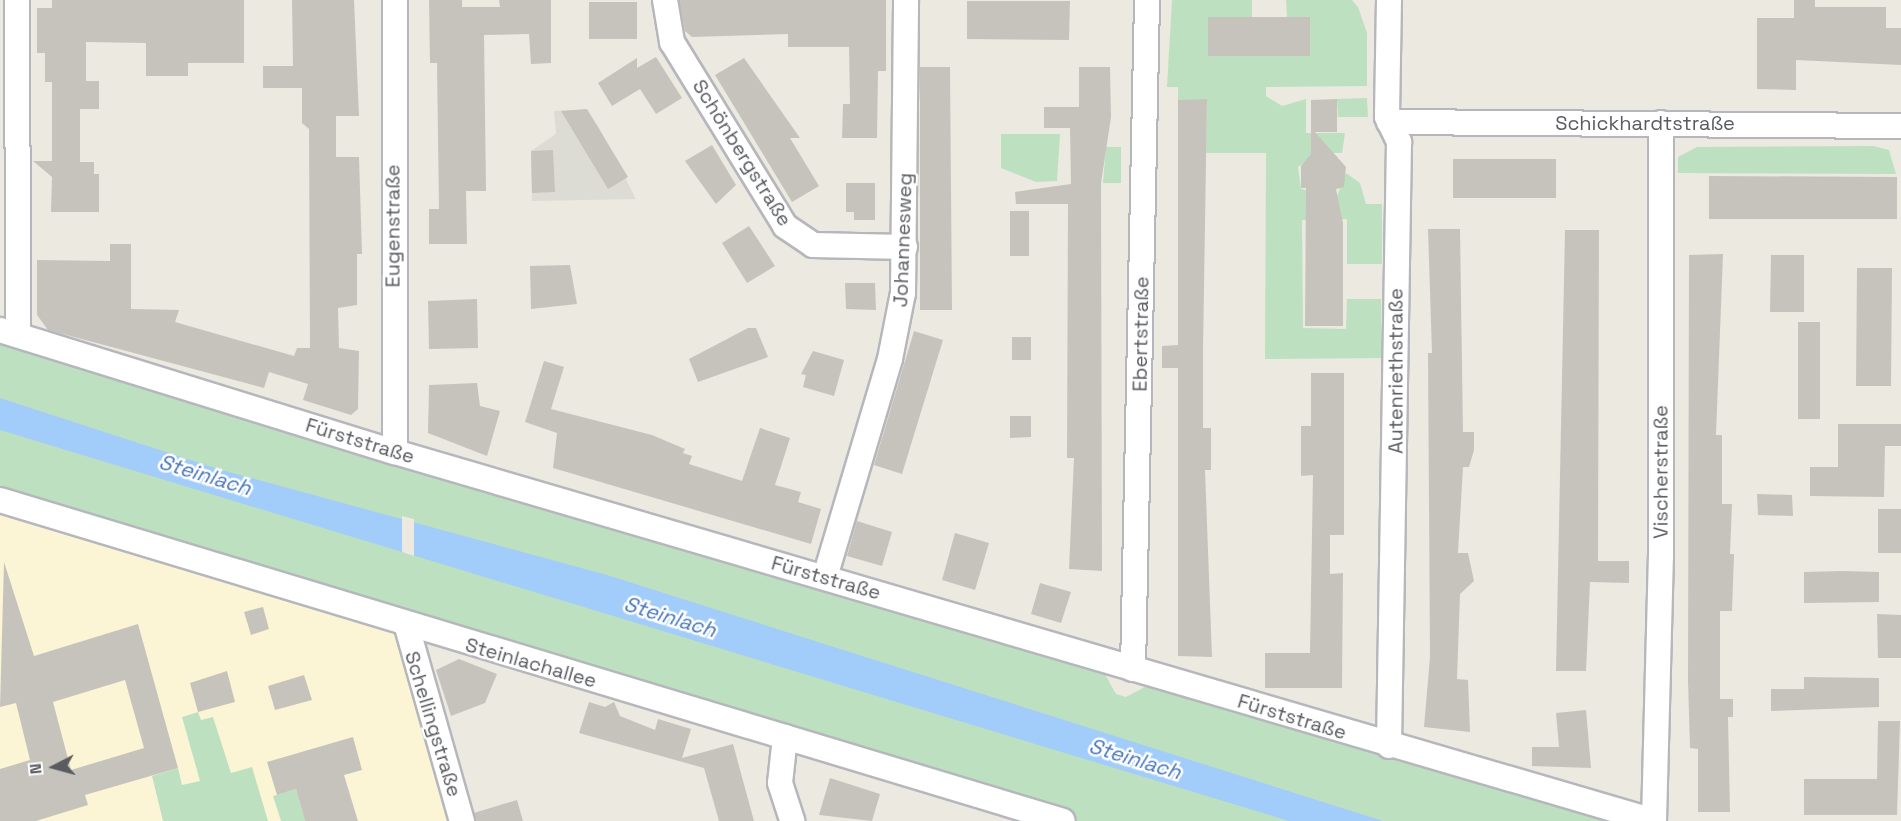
<!DOCTYPE html>
<meta charset="utf-8">
<style>
body{margin:0}
#map{position:relative;width:1901px;height:821px;overflow:hidden;background:#ebe9e0;font-family:"Space Grotesk",sans-serif}
div>[style]{position:absolute}
.commercial>*{inset:0;background:#fbf5d5}
.industrial>*{inset:0;background:#dcdbd4}
.green>*{inset:0;background:#bde1c0}
.water>*{inset:0;background:#a2ccf9}
.pier>*{inset:0;background:#ebe9e0}
.building>*{inset:0;background:#c6c3bd}
.roads{filter:drop-shadow(2px 0 #b6b7bc) drop-shadow(-2px 0 #b6b7bc) drop-shadow(0 2px #b6b7bc) drop-shadow(0 -2px #b6b7bc)}
.street>*{height:24px;margin:-12px;padding:0 12px;transform-origin:12px;border-radius:12px;background:#fff}
span{translate:-50% -50%;white-space:nowrap;text-align:center;line-height:1.15;-webkit-text-stroke:5px #fff;paint-order:stroke}
.street-label{font-size:20px;color:#595b60}
.water-label{font-size:21px;color:#4776b9;font-style:italic}
.north{position:absolute;left:24px;top:737px;width:60px;height:60px;-webkit-text-stroke:4px #fff;paint-order:stroke;rotate:264deg;font-size:16px;font-weight:700;line-height:24px;text-align:center;color:#595b60}
.north::after{content:'';display:block;margin:auto;width:21px;height:27px;background:#595b60;clip-path:polygon(50% 0,100% 100%,50% 72%,0 100%)}
</style>
<div id="map">
<div class="commercial">
<div style="clip-path:polygon(0 505px,399px 630px,454px 821px,0 821px)"></div>
</div>
<div class="industrial">
<div style="clip-path:polygon(575px 110px,597px 124px,636px 199px,532px 201px,531px 151px,556px 134px,554px 111px)"></div>
</div>
<div class="green">
<div style="clip-path:polygon(1172px 0,1252px 0,1252px 17px,1208px 18px,1208px 56px,1310px 56px,1310px 18px,1287px 18px,1286px 0,1352px 0,1358px 7px,1367px 33px,1367px 86px,1266px 87px,1266px 96px,1282px 106px,1306px 99px,1306px 133px,1345px 133px,1342px 153px,1319px 153px,1298px 167px,1301px 189px,1337px 196px,1346px 173px,1360px 183px,1366px 204px,1382px 204px,1382px 264px,1347px 264px,1347px 219px,1302px 220px,1303px 328px,1346px 329px,1347px 299px,1381px 299px,1382px 358px,1265px 359px,1266px 153px,1206px 153px,1207px 100px,1178px 100px,1178px 87px,1167px 87px)"></div>
<div style="clip-path:polygon(1367px 98px,1368px 117px,1338px 117px,1337px 99px)"></div>
<div style="clip-path:polygon(1001px 134px,1060px 134px,1057px 181px,1036px 182px,1001px 168px)"></div>
<div style="clip-path:polygon(1873px 146px,1889px 150px,1896px 174px,1678px 173px,1678px 157px,1697px 147px)"></div>
<div style="clip-path:polygon(1106px 147px,1121px 147px,1121px 183px,1103px 183px)"></div>
<div style="clip-path:polygon(0 330px,1096px 658px,1116px 694px,1126px 697px,1162px 678px,1654px 821px,1063px 821px,0 500px)"></div>
<div style="clip-path:polygon(198px 712px,201px 720px,213px 717px,231px 773px,252px 767px,268px 821px,163px 821px,152px 776px,178px 768px,182px 785px,200px 781px,182px 717px)"></div>
<div style="clip-path:polygon(296px 789px,305px 821px,281px 821px,273px 796px)"></div>
</div>
<div class="water">
<div style="clip-path:polygon(0 398px,218px 469px,607px 575px,1383px 821px,1289px 821px,0 430px)"></div>
</div>
<div class="pier">
<div style="clip-path:polygon(402px 516px,414px 519px,414px 556px,402px 552px)"></div>
</div>
<div class="building">
<div style="clip-path:polygon(52px 0,244px 0,244px 63px,188px 63px,188px 76px,146px 76px,146px 43px,86px 42px,86px 81px,99px 81px,99px 109px,80px 109px,80px 162px,94px 162px,94px 174px,99px 174px,99px 212px,51px 212px,52px 177px,33px 161px,52px 161px,52px 82px,45px 82px,45px 53px,37px 53px,37px 8px,52px 8px)"></div>
<div style="clip-path:polygon(292px 0,354px 0,359px 116px,336px 116px,336px 157px,359px 157px,362px 254px,357px 254px,357px 305px,338px 308px,339px 348px,359px 351px,358px 409px,351px 415px,303px 400px,308px 384px,269px 372px,264px 388px,48px 330px,37px 315px,37px 260px,110px 261px,110px 244px,131px 244px,131px 309px,179px 310px,175px 322px,294px 356px,297px 348px,310px 348px,309px 129px,302px 123px,302px 88px,263px 88px,263px 66px,293px 66px)"></div>
<div style="clip-path:polygon(429px 0,462px 0,462px 7px,500px 7px,499px 0,551px 0,551px 63px,531px 64px,529px 34px,484px 35px,486px 191px,466px 191px,467px 244px,429px 244px,429px 209px,439px 209px,437px 63px,430px 63px)"></div>
<div style="clip-path:polygon(679px 0,886px 0,886px 71px,878px 71px,877px 138px,842px 138px,843px 104px,850px 104px,849px 47px,788px 47px,788px 34px,692px 37px,685px 31px)"></div>
<div style="clip-path:polygon(1794px 0,1815px 0,1815px 7px,1886px 7px,1886px 28px,1901px 28px,1901px 65px,1796px 60px,1796px 90px,1757px 89px,1757px 18px,1794px 18px)"></div>
<div style="clip-path:polygon(967px 1px,1070px 1px,1069px 40px,967px 39px)"></div>
<div style="clip-path:polygon(589px 2px,637px 2px,637px 39px,589px 39px)"></div>
<div style="clip-path:polygon(1208px 17px,1310px 17px,1310px 56px,1208px 56px)"></div>
<div style="clip-path:polygon(656px 57px,682px 98px,656px 114px,640px 89px,612px 106px,598px 83px,637px 58px,637px 68px)"></div>
<div style="clip-path:polygon(744px 58px,800px 138px,790px 138px,819px 186px,792px 202px,715px 75px)"></div>
<div style="clip-path:polygon(920px 67px,950px 67px,952px 310px,920px 310px)"></div>
<div style="clip-path:polygon(1079px 67px,1110px 67px,1111px 117px,1101px 183px,1102px 571px,1069px 569px,1074px 458px,1067px 458px,1068px 204px,1016px 204px,1015px 192px,1071px 184px,1070px 128px,1044px 128px,1044px 107px,1079px 107px)"></div>
<div style="clip-path:polygon(1207px 99px,1203px 350px,1203px 428px,1211px 428px,1211px 470px,1205px 470px,1212px 657px,1178px 656px,1178px 368px,1162px 368px,1162px 346px,1178px 345px,1178px 100px)"></div>
<div style="clip-path:polygon(1337px 99px,1337px 132px,1315px 132px,1346px 167px,1344px 187px,1336px 189px,1343px 223px,1343px 326px,1305px 326px,1306px 188px,1301px 188px,1301px 166px,1311px 154px,1311px 100px)"></div>
<div style="clip-path:polygon(587px 109px,628px 177px,608px 189px,561px 111px)"></div>
<div style="clip-path:polygon(712px 145px,736px 185px,716px 204px,685px 161px)"></div>
<div style="clip-path:polygon(553px 150px,555px 192px,532px 193px,531px 151px)"></div>
<div style="clip-path:polygon(1453px 159px,1556px 159px,1556px 198px,1453px 198px)"></div>
<div style="clip-path:polygon(1709px 176px,1897px 177px,1897px 219px,1709px 219px)"></div>
<div style="clip-path:polygon(846px 183px,875px 183px,875px 220px,854px 220px,854px 212px,846px 212px)"></div>
<div style="clip-path:polygon(1010px 211px,1029px 211px,1029px 256px,1010px 256px)"></div>
<div style="clip-path:polygon(749px 226px,775px 266px,747px 283px,722px 243px)"></div>
<div style="clip-path:polygon(1428px 229px,1460px 229px,1463px 432px,1474px 432px,1474px 450px,1469px 467px,1463px 467px,1458px 553px,1468px 553px,1474px 581px,1460px 594px,1457px 679px,1468px 680px,1470px 732px,1424px 727px,1430px 657px,1428px 353px,1432px 353px)"></div>
<div style="clip-path:polygon(1565px 230px,1599px 230px,1598px 561px,1629px 561px,1629px 583px,1590px 582px,1586px 671px,1556px 671px)"></div>
<div style="clip-path:polygon(1723px 254px,1716px 435px,1722px 435px,1722px 504px,1732px 504px,1730px 554px,1734px 554px,1732px 611px,1720px 611px,1720px 699px,1733px 699px,1733px 717px,1728px 717px,1730px 812px,1698px 812px,1698px 749px,1690px 748px,1688px 680px,1689px 255px)"></div>
<div style="clip-path:polygon(1771px 255px,1804px 255px,1804px 312px,1770px 312px)"></div>
<div style="clip-path:polygon(570px 265px,577px 304px,531px 309px,530px 266px)"></div>
<div style="clip-path:polygon(1857px 268px,1892px 268px,1891px 386px,1856px 386px)"></div>
<div style="clip-path:polygon(845px 283px,875px 283px,876px 310px,846px 309px)"></div>
<div style="clip-path:polygon(477px 299px,478px 348px,429px 349px,428px 301px)"></div>
<div style="clip-path:polygon(1798px 322px,1820px 322px,1820px 419px,1798px 419px)"></div>
<div style="clip-path:polygon(748px 328px,756px 328px,768px 357px,698px 382px,689px 359px)"></div>
<div style="clip-path:polygon(914px 331px,943px 340px,902px 474px,874px 465px)"></div>
<div style="clip-path:polygon(1012px 337px,1031px 337px,1031px 360px,1012px 360px)"></div>
<div style="clip-path:polygon(813px 351px,844px 360px,834px 396px,803px 387px,806px 375px,801px 374px)"></div>
<div style="clip-path:polygon(544px 361px,564px 367px,551px 409px,652px 435px,685px 449px,683px 453px,692px 456px,689px 464px,742px 481px,760px 428px,790px 438px,775px 485px,801px 492px,798px 502px,821px 509px,811px 544px,553px 468px,557px 433px,525px 422px)"></div>
<div style="clip-path:polygon(1311px 373px,1344px 373px,1344px 535px,1330px 535px,1330px 574px,1343px 573px,1342px 688px,1265px 688px,1265px 653px,1310px 653px,1313px 475px,1301px 476px,1301px 426px,1311px 426px)"></div>
<div style="clip-path:polygon(477px 383px,480px 406px,500px 411px,487px 456px,428px 433px,429px 385px)"></div>
<div style="clip-path:polygon(1010px 416px,1031px 416px,1031px 437px,1010px 438px)"></div>
<div style="clip-path:polygon(1838px 424px,1901px 424px,1901px 446px,1885px 446px,1884px 497px,1810px 496px,1810px 467px,1838px 467px)"></div>
<div style="clip-path:polygon(1757px 494px,1792px 495px,1793px 516px,1758px 515px)"></div>
<div style="clip-path:polygon(1878px 509px,1901px 509px,1901px 553px,1878px 553px)"></div>
<div style="clip-path:polygon(857px 521px,892px 532px,882px 566px,847px 556px)"></div>
<div style="clip-path:polygon(955px 533px,989px 543px,975px 590px,942px 580px)"></div>
<div style="clip-path:polygon(evenodd,4px 562px,34px 656px,138px 624px,178px 768px,85px 795px,88px 805px,36px 821px,0 821px,0 769px,30px 760px,16px 703px,0 707px,4px 562px,125px 680px,144px 748px,71px 770px,53px 702px,125px 680px)"></div>
<div style="clip-path:polygon(1842px 571px,1879px 572px,1879px 602px,1804px 603px,1804px 572px)"></div>
<div style="clip-path:polygon(1040px 583px,1071px 592px,1061px 623px,1031px 614px)"></div>
<div style="clip-path:polygon(263px 607px,269px 629px,251px 635px,244px 612px)"></div>
<div style="clip-path:polygon(1877px 614px,1901px 615px,1901px 658px,1878px 658px)"></div>
<div style="clip-path:polygon(459px 659px,497px 674px,485px 703px,451px 716px,436px 670px)"></div>
<div style="clip-path:polygon(227px 671px,235px 702px,198px 712px,190px 683px)"></div>
<div style="clip-path:polygon(304px 675px,312px 700px,275px 710px,268px 686px)"></div>
<div style="clip-path:polygon(1804px 677px,1879px 678px,1879px 707px,1771px 711px,1771px 689px,1804px 689px)"></div>
<div style="clip-path:polygon(589px 702px,605px 707px,614px 702px,620px 716px,655px 730px,658px 719px,691px 729px,682px 758px,733px 744px,754px 821px,719px 821px,704px 768px,579px 733px)"></div>
<div style="clip-path:polygon(1586px 710px,1591px 768px,1532px 766px,1532px 747px,1559px 747px,1556px 713px)"></div>
<div style="clip-path:polygon(1878px 721px,1900px 721px,1897px 815px,1804px 815px,1804px 779px,1877px 779px)"></div>
<div style="clip-path:polygon(353px 737px,362px 770px,344px 775px,358px 821px,305px 821px,296px 789px,277px 795px,267px 762px)"></div>
<div style="clip-path:polygon(830px 778px,880px 794px,872px 821px,819px 815px)"></div>
<div style="clip-path:polygon(517px 800px,523px 821px,476px 821px,474px 813px)"></div>
</div>
<div class="roads">
<div class="street">
<div style="left:17px;top:0;width:335px;rotate:89.8deg"></div>
<div style="left:665px;top:0;width:43px;rotate:80.5deg"></div>
<div style="left:672px;top:42px;width:216px;rotate:58.4deg"></div>
<div style="left:785px;top:226px;width:34px;rotate:34deg"></div>
<div style="left:813px;top:245px;width:92px;rotate:1.2deg"></div>
<div style="left:1389px;top:0;width:117px;rotate:91deg"></div>
<div style="left:1387px;top:117px;width:28px;rotate:64deg"></div>
<div style="left:1399px;top:142px;width:604px;rotate:90.95deg"></div>
<div style="left:1389px;top:122px;width:512px;rotate:0.45deg"></div>
<div style="left:0;top:330px;width:413px;rotate:17.2deg"></div>
<div style="left:395px;top:452px;width:1312px;rotate:16.34deg"></div>
<div style="left:395px;top:452px;width:452px;rotate:-90deg"></div>
<div style="left:0;top:500px;width:1110px;rotate:16.8deg"></div>
<div style="left:825px;top:577px;width:227px;rotate:-73.4deg"></div>
<div style="left:890px;top:359px;width:67px;rotate:-78.9deg"></div>
<div style="left:903px;top:293px;width:293px;rotate:-89.4deg"></div>
<div style="left:407px;top:627px;width:202px;rotate:74.2deg"></div>
<div style="left:1133px;top:669px;width:669px;rotate:-88.8deg"></div>
<div style="left:785px;top:737px;width:46px;rotate:96.2deg"></div>
<div style="left:780px;top:783px;width:40px;rotate:72deg"></div>
<div style="left:1654px;top:821px;width:265px;rotate:-88.5deg"></div>
<div style="left:1661px;top:556px;width:433px;rotate:-90deg"></div>
</div>
</div>
<div class="street-label">
<span style="left:1645px;top:123px">Schickhardtstraße</span>
<span style="left:742px;top:153px;rotate:58deg">Schönbergstraße</span>
<span style="left:393px;top:226px;rotate:-90deg">Eugenstraße</span>
<span style="left:903px;top:240px;rotate:-88deg">Johannesweg</span>
<span style="left:1141px;top:334px;rotate:-89deg">Ebertstraße</span>
<span style="left:1396px;top:371px;rotate:-90deg">Autenriethstraße</span>
<span style="left:360px;top:441px;rotate:17deg">Fürststraße</span>
<span style="left:1661px;top:472px;rotate:-90deg">Vischerstraße</span>
<span style="left:826px;top:578px;rotate:16deg">Fürststraße</span>
<span style="left:531px;top:663px;rotate:16deg">Steinlachallee</span>
<span style="left:1292px;top:717px;rotate:17deg">Fürststraße</span>
<span style="left:433px;top:724px;rotate:73deg">Schellingstraße</span>
</div>
<div class="water-label">
<span style="left:205px;top:475px;rotate:17deg">Steinlach</span>
<span style="left:670px;top:617px;rotate:17deg">Steinlach</span>
<span style="left:1135px;top:759px;rotate:17deg">Steinlach</span>
</div>
<div class="north">N</div>
</div>
